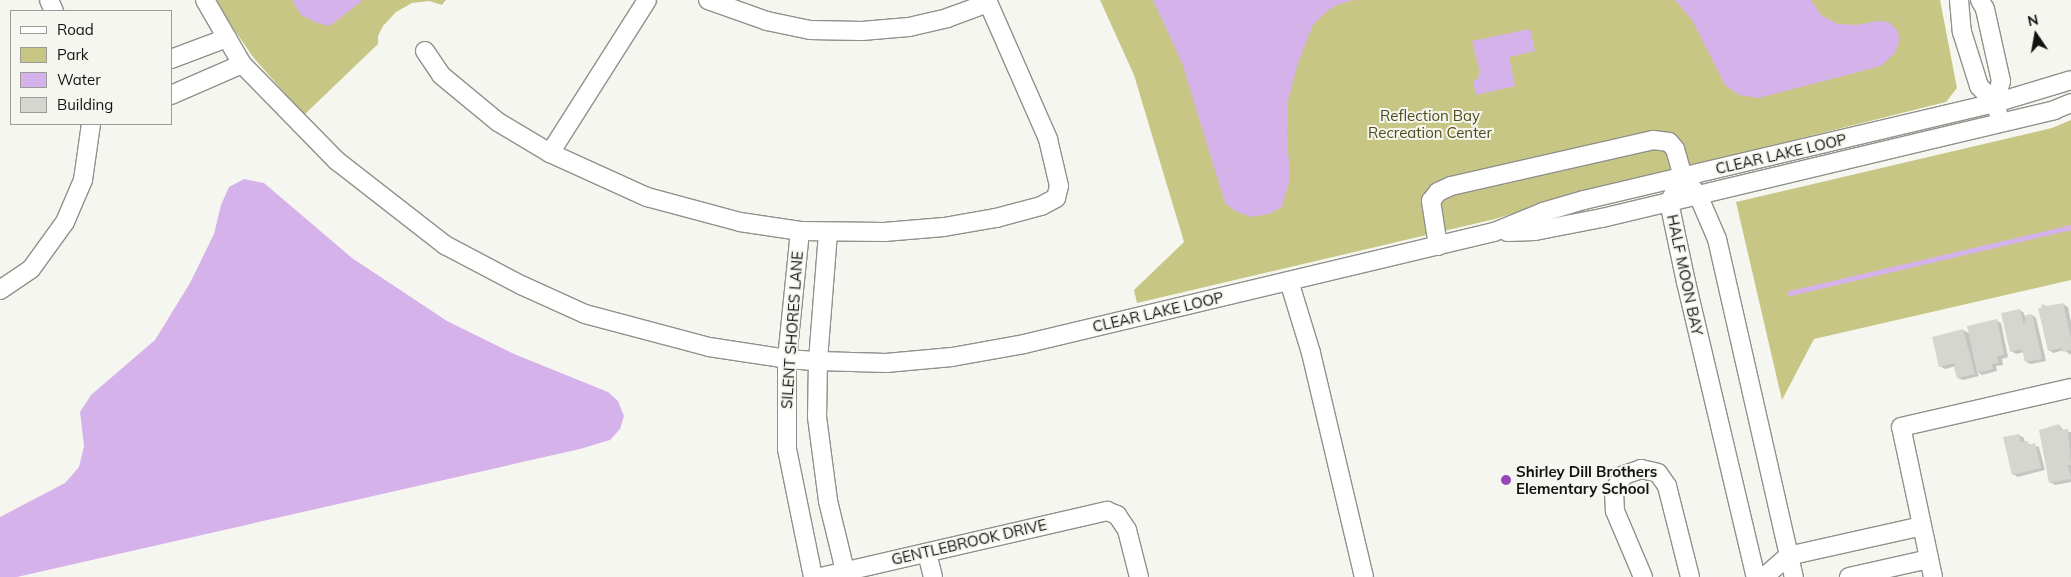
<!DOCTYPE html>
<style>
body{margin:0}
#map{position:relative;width:2071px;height:577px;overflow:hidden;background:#f6f6f0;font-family:Mulish,sans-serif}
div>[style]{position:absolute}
.green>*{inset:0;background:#c8c685}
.water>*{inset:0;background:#d6b2ea}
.shadow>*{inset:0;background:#0003}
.stream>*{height:4.5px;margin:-2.25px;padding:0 2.25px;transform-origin:2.25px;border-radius:2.25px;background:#d6b2ea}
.building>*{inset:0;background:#d6d6d0}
.roads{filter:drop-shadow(1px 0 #91918c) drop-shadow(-1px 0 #91918c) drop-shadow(0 1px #91918c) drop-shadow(0 -1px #91918c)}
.minor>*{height:18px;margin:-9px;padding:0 9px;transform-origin:9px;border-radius:9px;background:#fff}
.dots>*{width:14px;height:14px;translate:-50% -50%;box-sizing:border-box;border:2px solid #f6f6f0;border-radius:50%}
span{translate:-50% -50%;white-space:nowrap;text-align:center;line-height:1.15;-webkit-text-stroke:4px #f6f6f0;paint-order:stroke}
.park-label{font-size:15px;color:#4e4c1a}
.street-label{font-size:15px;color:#131311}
.poi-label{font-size:15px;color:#131311;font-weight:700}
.left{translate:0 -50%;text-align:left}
.legend{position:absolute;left:10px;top:10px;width:162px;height:115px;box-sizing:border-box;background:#f6f6f0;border:1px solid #9b9b97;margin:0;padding:6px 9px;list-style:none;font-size:15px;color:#131311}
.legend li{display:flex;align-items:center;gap:10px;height:25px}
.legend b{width:25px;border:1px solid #9b9b97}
.north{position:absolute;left:2011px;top:10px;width:50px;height:50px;-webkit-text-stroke:4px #f6f6f0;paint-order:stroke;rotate:348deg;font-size:14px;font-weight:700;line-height:20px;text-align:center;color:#131311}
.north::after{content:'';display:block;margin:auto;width:18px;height:22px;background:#131311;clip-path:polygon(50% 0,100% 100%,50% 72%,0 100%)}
</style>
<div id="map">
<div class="green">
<div style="clip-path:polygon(214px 0,446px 0,442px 5px,429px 1px,412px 3px,396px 12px,383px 26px,378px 36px,378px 44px,304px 115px,253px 57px)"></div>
<div style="clip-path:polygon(1100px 0,1940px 0,1957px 88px,1946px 102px,1574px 195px,1495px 219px,1137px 303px,1134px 290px,1184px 242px,1134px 75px)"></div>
<div style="clip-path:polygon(2071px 120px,2071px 280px,1814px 339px,1782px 400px,1736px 202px,2052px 128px)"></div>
</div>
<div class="water">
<div style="clip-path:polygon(292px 0,363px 0,330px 26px,317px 23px,301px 15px)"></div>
<div style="clip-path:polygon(1153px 0,1353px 0,1337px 5px,1326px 12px,1313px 25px,1298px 63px,1288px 101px,1287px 136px,1290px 178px,1282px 207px,1269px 214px,1251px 217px,1235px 211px,1225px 203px,1182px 63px)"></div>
<div style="clip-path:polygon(1675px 0,1811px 0,1821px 15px,1838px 24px,1857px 25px,1877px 21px,1889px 22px,1898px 31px,1899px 41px,1895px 53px,1881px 66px,1759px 98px,1739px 95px,1725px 85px,1692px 20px)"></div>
<div style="clip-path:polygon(1530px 29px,1535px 51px,1509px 57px,1515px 86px,1476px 95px,1473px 81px,1477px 79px,1480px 72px,1472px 41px)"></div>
<div style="clip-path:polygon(244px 179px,264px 183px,352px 258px,447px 321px,514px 354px,608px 392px,618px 401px,624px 416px,620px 429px,610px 440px,580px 449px,17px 577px,0 577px,0 517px,65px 483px,79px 467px,84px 446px,80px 412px,91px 395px,155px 340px,190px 283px,214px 234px,221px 205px,229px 187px)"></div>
</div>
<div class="shadow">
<div style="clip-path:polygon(2063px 304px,2068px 307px,2071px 322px,2071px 354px,2069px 354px,2064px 350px,2053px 353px,2049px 350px,2039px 309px,2045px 306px,2048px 308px)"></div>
<div style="clip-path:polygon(2020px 310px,2024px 313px,2025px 317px,2032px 315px,2036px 318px,2046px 361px,2031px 364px,2026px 362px,2024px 352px,2016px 354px,2011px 351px)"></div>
<div style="clip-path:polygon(1997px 321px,2001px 323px,2008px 357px,2002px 359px,2003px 365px,1996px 366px,1997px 371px,1982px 375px,1977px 372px,1979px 376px,1963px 380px,1958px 378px,1956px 366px,1945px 369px,1940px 366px,1963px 330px,1970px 334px)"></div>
<div style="clip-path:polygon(2059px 425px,2064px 431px,2071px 432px,2071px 482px,2055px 485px,2050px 482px)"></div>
<div style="clip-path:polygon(2019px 435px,2024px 438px,2025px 443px,2039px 447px,2045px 470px,2018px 477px,2013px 474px)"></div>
</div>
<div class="stream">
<div style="left:1790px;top:293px;width:289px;rotate:-13.2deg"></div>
</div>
<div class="building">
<div style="clip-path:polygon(2063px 303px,2071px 338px,2071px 350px,2063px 352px,2062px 348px,2048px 351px,2038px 308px,2041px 308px,2042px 304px,2047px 306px)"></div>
<div style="clip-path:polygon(2020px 309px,2024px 325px,2026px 315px,2032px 314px,2042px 359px,2025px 362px,2022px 349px,2010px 352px,2001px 313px)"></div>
<div style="clip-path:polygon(1997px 319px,2004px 355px,1997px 356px,1999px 363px,1992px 364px,1993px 369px,1977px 373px,1967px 326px)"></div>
<div style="clip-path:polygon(1963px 329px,1975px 374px,1957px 378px,1954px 368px,1956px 363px,1939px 367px,1932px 337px)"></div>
<div style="clip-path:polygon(2059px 424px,2060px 430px,2068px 429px,2071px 465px,2068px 465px,2071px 479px,2049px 483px,2039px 430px)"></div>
<div style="clip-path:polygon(2019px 434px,2021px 442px,2028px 441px,2029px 445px,2035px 443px,2041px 468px,2012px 475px,2003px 437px)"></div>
</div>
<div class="roads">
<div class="minor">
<div style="left:49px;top:0;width:12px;rotate:66deg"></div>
<div style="left:205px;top:0;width:74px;rotate:60deg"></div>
<div style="left:242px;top:64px;width:63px;rotate:45.6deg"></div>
<div style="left:286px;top:109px;width:73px;rotate:45.6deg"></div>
<div style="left:337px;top:161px;width:137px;rotate:37.9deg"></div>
<div style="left:445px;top:245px;width:86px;rotate:27.8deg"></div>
<div style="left:521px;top:285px;width:70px;rotate:24.4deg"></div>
<div style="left:585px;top:314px;width:128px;rotate:14.9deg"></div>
<div style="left:709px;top:347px;width:79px;rotate:8.7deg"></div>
<div style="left:787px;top:359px;width:31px;rotate:4deg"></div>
<div style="left:818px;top:361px;width:68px;rotate:1.7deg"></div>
<div style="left:886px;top:363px;width:66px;rotate:-5.2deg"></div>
<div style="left:952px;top:357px;width:73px;rotate:-10.2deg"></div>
<div style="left:1024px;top:344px;width:483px;rotate:-13.4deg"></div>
<div style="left:1494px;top:232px;width:53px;rotate:-22.2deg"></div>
<div style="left:1543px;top:212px;width:43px;rotate:-16.3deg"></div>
<div style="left:1584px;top:200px;width:422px;rotate:-13.3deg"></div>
<div style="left:1995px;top:103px;width:79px;rotate:-16.8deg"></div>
<div style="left:708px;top:0;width:63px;rotate:19.6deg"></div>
<div style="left:767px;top:21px;width:44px;rotate:11.8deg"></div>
<div style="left:810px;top:30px;width:52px;rotate:1.1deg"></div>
<div style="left:862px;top:31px;width:47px;rotate:-4.9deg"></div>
<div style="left:909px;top:27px;width:39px;rotate:-13deg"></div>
<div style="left:947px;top:18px;width:44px;rotate:-20.1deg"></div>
<div style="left:1959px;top:0;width:32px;rotate:85deg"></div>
<div style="left:1962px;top:32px;width:57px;rotate:72.5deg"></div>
<div style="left:1979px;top:86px;width:23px;rotate:47deg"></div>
<div style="left:1995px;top:103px;width:9px;rotate:72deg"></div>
<div style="left:1980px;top:0;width:10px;rotate:61deg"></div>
<div style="left:1985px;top:9px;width:74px;rotate:77.5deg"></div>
<div style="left:2001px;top:81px;width:23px;rotate:105deg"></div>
<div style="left:425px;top:51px;width:29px;rotate:56deg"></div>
<div style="left:441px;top:75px;width:74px;rotate:39.5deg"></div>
<div style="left:498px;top:122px;width:61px;rotate:30.8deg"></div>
<div style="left:550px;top:153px;width:107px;rotate:24.4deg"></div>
<div style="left:647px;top:197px;width:96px;rotate:15deg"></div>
<div style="left:740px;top:222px;width:61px;rotate:8.5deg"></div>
<div style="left:800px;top:231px;width:84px;rotate:0.7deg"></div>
<div style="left:884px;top:232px;width:60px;rotate:-4.8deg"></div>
<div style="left:944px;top:227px;width:53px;rotate:-9.8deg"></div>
<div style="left:996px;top:218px;width:47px;rotate:-14.9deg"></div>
<div style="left:1041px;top:206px;width:17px;rotate:-28deg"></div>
<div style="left:1056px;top:198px;width:12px;rotate:-76deg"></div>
<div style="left:1059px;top:186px;width:48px;rotate:-103.2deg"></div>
<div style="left:1048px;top:139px;width:152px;rotate:-113.7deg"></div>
<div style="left:171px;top:59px;width:60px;rotate:-20.6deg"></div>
<div style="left:171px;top:95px;width:77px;rotate:-23.6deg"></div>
<div style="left:550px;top:153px;width:181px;rotate:-57.6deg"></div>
<div style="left:1674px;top:193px;width:10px;rotate:119deg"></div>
<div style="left:1669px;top:202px;width:82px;rotate:78deg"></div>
<div style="left:1686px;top:282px;width:303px;rotate:76.7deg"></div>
<div style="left:800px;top:231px;width:129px;rotate:95.8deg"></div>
<div style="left:787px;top:359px;width:90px;rotate:90deg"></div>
<div style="left:787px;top:449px;width:131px;rotate:78.5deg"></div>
<div style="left:1507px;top:232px;width:28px;rotate:-2deg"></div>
<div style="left:1535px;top:231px;width:68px;rotate:-11deg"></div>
<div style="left:1602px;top:218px;width:465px;rotate:-13.4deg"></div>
<div style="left:2054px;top:110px;width:18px;rotate:-22deg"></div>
<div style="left:828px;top:233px;width:128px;rotate:94.5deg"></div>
<div style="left:818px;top:361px;width:56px;rotate:91deg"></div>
<div style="left:817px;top:417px;width:85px;rotate:82.5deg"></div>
<div style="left:828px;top:501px;width:72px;rotate:76.3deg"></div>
<div style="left:1438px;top:246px;width:46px;rotate:-98.8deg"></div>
<div style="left:1431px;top:201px;width:11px;rotate:-52deg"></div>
<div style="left:1438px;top:192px;width:14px;rotate:-25deg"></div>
<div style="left:1451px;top:186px;width:207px;rotate:-12.8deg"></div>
<div style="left:1653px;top:140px;width:16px;rotate:7deg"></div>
<div style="left:1669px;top:142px;width:9px;rotate:49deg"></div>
<div style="left:1675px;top:149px;width:29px;rotate:74deg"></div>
<div style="left:1683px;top:177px;width:23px;rotate:50deg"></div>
<div style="left:1698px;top:195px;width:48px;rotate:66.6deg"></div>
<div style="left:1717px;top:239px;width:347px;rotate:77.2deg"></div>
<div style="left:1289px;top:281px;width:75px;rotate:73deg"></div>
<div style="left:1311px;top:353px;width:230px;rotate:76.7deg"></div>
<div style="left:0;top:290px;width:37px;rotate:-34deg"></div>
<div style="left:31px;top:269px;width:58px;rotate:-54.1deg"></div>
<div style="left:65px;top:222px;width:46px;rotate:-66.8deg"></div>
<div style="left:83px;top:180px;width:57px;rotate:-81.9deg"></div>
<div style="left:927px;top:553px;width:25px;rotate:76deg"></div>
<div style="left:821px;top:577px;width:294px;rotate:-13deg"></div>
<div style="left:1107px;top:511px;width:11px;rotate:22deg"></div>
<div style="left:1117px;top:515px;width:18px;rotate:56deg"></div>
<div style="left:1127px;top:530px;width:49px;rotate:75.7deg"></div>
<div style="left:1643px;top:577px;width:72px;rotate:-113deg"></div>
<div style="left:1615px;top:511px;width:21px;rotate:-93deg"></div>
<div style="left:1614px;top:490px;width:18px;rotate:-56deg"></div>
<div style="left:1624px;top:475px;width:18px;rotate:-19deg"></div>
<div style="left:1641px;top:469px;width:17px;rotate:13deg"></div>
<div style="left:1658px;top:473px;width:16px;rotate:55deg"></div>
<div style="left:1667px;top:486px;width:94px;rotate:75.8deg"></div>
<div style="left:1764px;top:577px;width:32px;rotate:-41deg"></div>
<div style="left:1788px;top:556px;width:137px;rotate:-12.6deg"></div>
<div style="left:1849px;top:577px;width:82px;rotate:-12.7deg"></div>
<div style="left:1933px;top:577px;width:153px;rotate:-102deg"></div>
<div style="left:1901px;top:427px;width:174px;rotate:-12.9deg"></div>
</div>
</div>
<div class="dots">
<div style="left:1506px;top:480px;background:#9547b8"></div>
</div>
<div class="park-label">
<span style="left:1430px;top:124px">Reflection Bay<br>Recreation Center</span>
</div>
<div class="street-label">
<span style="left:1781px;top:154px;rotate:-13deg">CLEAR LAKE LOOP</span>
<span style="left:1685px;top:275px;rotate:78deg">HALF MOON BAY</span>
<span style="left:1158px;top:312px;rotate:-13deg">CLEAR LAKE LOOP</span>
<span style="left:792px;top:330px;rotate:-86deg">SILENT SHORES LANE</span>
<span style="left:969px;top:542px;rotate:-13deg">GENTLEBROOK DRIVE</span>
</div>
<div class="poi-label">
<span class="left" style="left:1516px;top:480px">Shirley Dill Brothers<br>Elementary School</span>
</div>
<ul class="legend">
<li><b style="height:6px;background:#fff"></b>Road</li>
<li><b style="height:14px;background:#c8c685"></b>Park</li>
<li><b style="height:14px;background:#d6b2ea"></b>Water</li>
<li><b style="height:14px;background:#d6d6d0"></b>Building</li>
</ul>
<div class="north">N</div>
</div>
